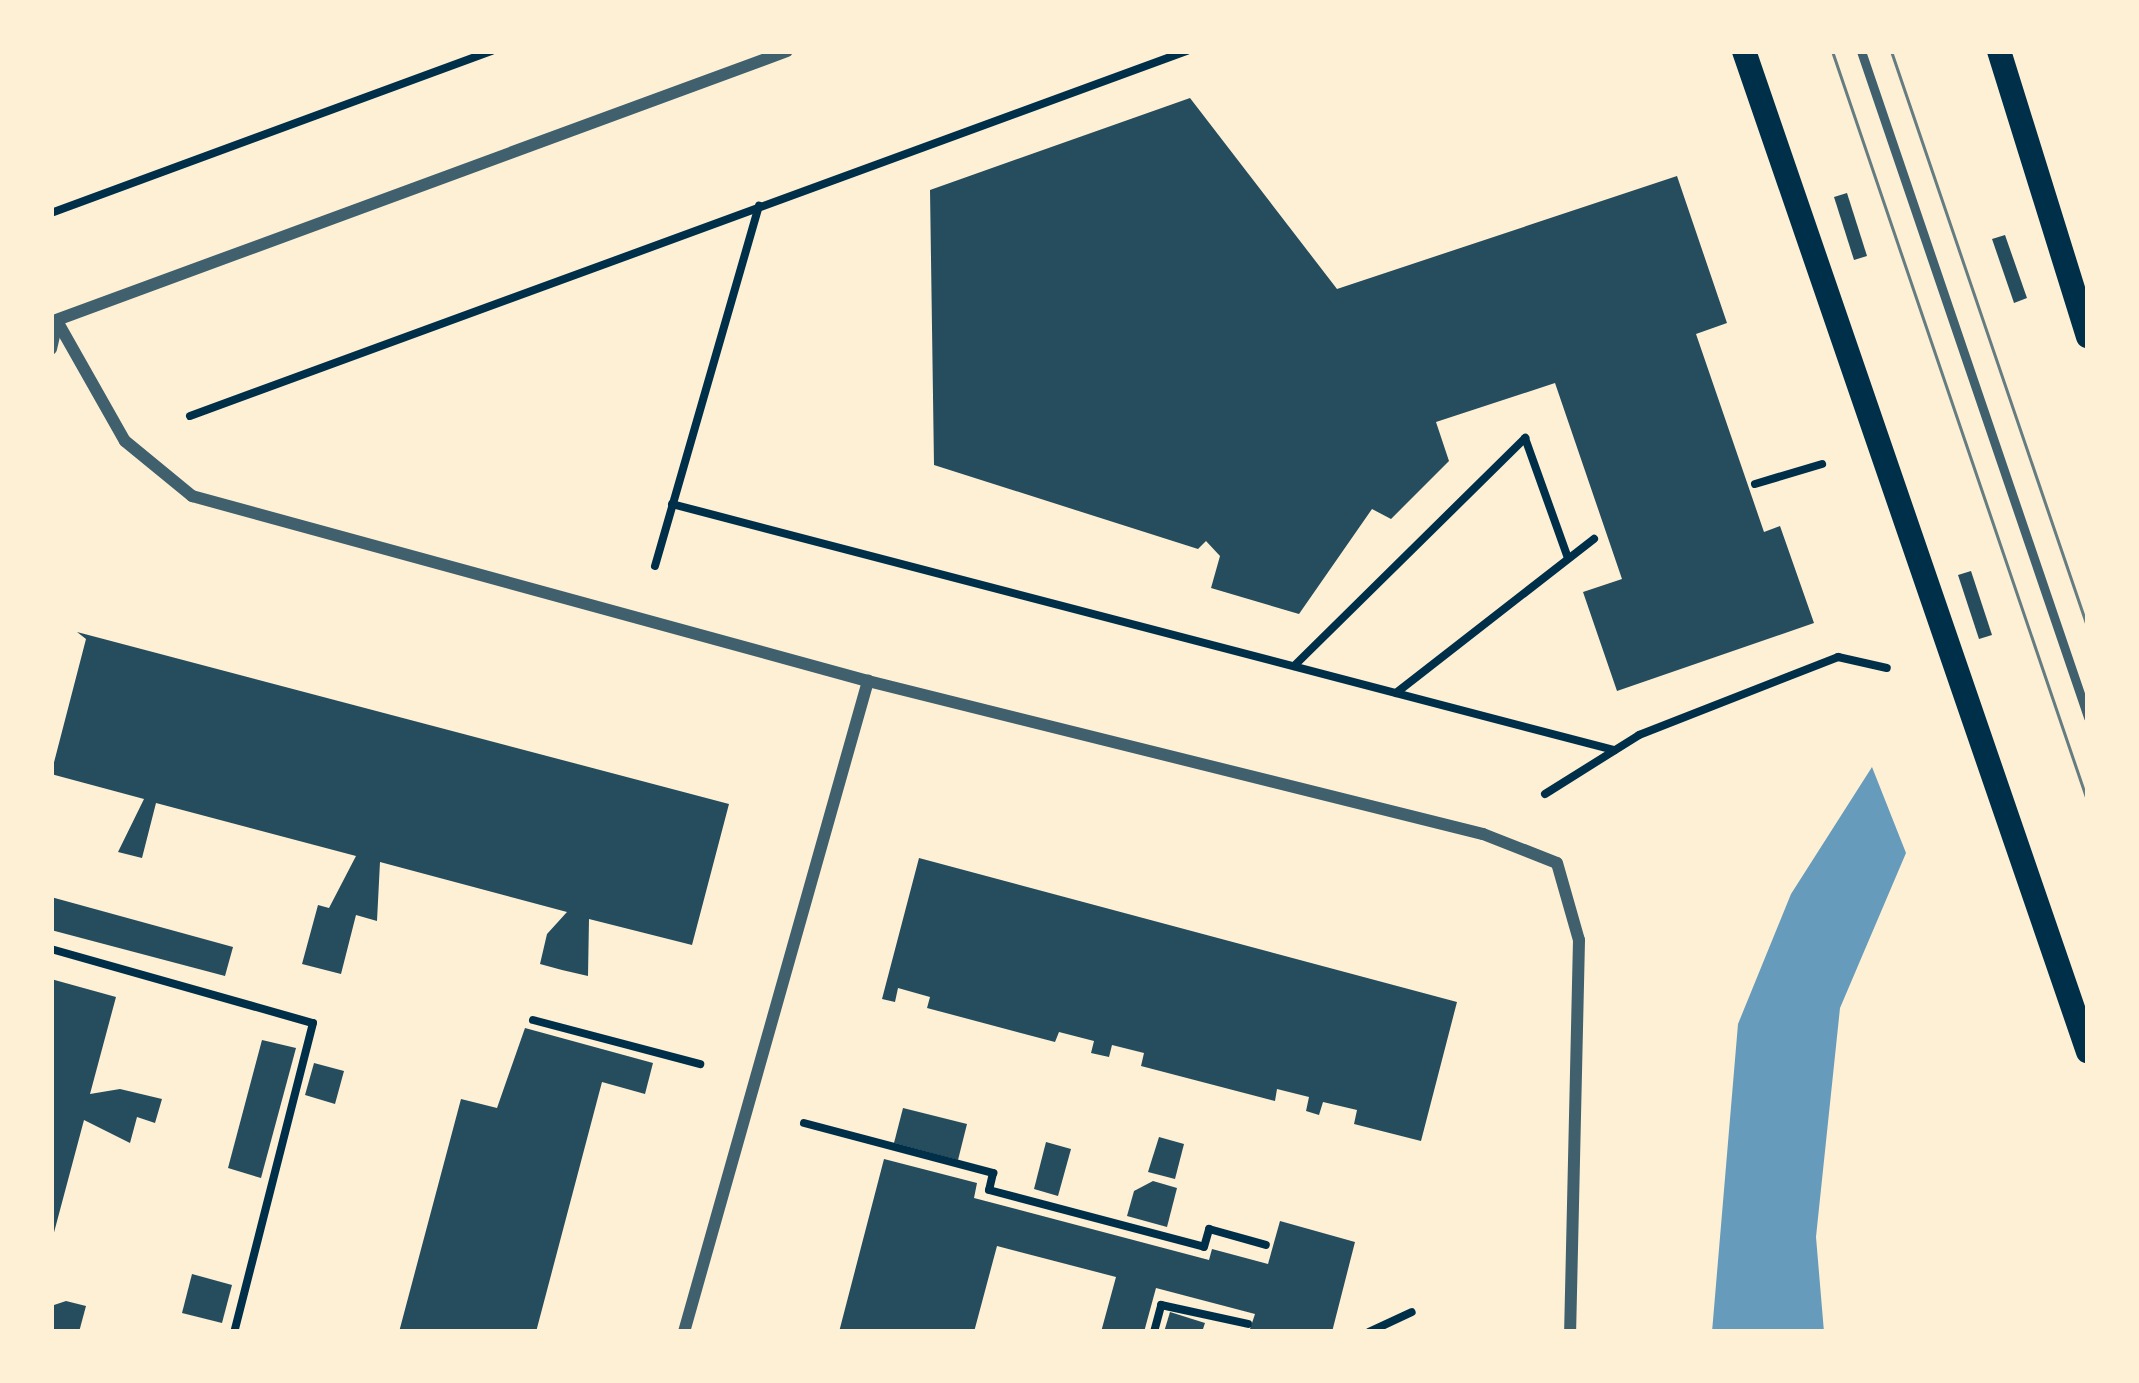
<!DOCTYPE html>
<style>
body{margin:0}
#map{position:relative;width:2139px;height:1383px;overflow:hidden;background:#fdf0d5;font-family:Roboto,sans-serif}
div>[style]{position:absolute}
.water>*{inset:0;background:#669bbc}
.building>*{inset:0;background:#264d5e}
.path>*{height:8px;margin:-4px;padding:0 4px;transform-origin:4px;border-radius:4px;background:#003049}
.service>*{height:9px;margin:-4.5px;padding:0 4.5px;transform-origin:4.5px;border-radius:4.5px;background:#3f606c}
.minor>*{height:12px;margin:-6px;padding:0 6px;transform-origin:6px;border-radius:6px;background:#3f606c}
.secondary>*{height:24px;margin:-12px;padding:0 12px;transform-origin:12px;border-radius:12px;background:#003049}
.tram>*{height:3px;margin:-1.5px;padding:0 1.5px;transform-origin:1.5px;border-radius:1.5px;background:#657d81}
span{translate:-50% -50%;white-space:nowrap;text-align:center;line-height:1.15;-webkit-text-stroke:10px #fdf0d5;paint-order:stroke}
.frame{position:absolute;inset:0;border:54px solid #fdf0d5;pointer-events:none}
</style>
<div id="map">
<div class="water">
<div style="clip-path:polygon(1872px 767px,1906px 853px,1840px 1008px,1816px 1237px,1824px 1332px,1712px 1332px,1738px 1024px,1791px 894px)"></div>
</div>
<div class="building">
<div style="clip-path:polygon(1190px 98px,1337px 289px,1677px 176px,1727px 323px,1696px 334px,1764px 532px,1780px 526px,1814px 623px,1617px 691px,1583px 592px,1622px 579px,1555px 383px,1436px 422px,1449px 461px,1391px 519px,1372px 509px,1299px 614px,1211px 588px,1220px 556px,1206px 541px,1198px 549px,934px 465px,930px 190px)"></div>
<div style="clip-path:polygon(1847px 193px,1867px 256px,1854px 260px,1834px 197px)"></div>
<div style="clip-path:polygon(2005px 235px,2027px 298px,2014px 303px,1992px 239px)"></div>
<div style="clip-path:polygon(1971px 571px,1992px 635px,1979px 639px,1958px 575px)"></div>
<div style="clip-path:polygon(77px 632px,729px 804px,692px 945px,589px 919px,588px 976px,562px 970px,540px 964px,547px 934px,567px 912px,380px 862px,377px 921px,356px 915px,341px 974px,302px 964px,318px 905px,329px 908px,356px 856px,156px 803px,142px 858px,118px 852px,144px 799px,51px 774px,86px 639px)"></div>
<div style="clip-path:polygon(919px 858px,1457px 1002px,1421px 1141px,1354px 1124px,1357px 1110px,1323px 1102px,1319px 1115px,1306px 1111px,1309px 1097px,1277px 1089px,1275px 1101px,1141px 1066px,1144px 1053px,1112px 1045px,1109px 1057px,1091px 1053px,1094px 1041px,1059px 1032px,1055px 1042px,927px 1008px,930px 997px,898px 988px,895px 1002px,882px 999px)"></div>
<div style="clip-path:polygon(51px 897px,233px 947px,225px 976px,51px 930px)"></div>
<div style="clip-path:polygon(51px 979px,116px 997px,90px 1094px,120px 1089px,162px 1099px,155px 1123px,137px 1117px,130px 1143px,84px 1120px,52px 1240px)"></div>
<div style="clip-path:polygon(525px 1028px,653px 1063px,645px 1094px,602px 1082px,536px 1332px,399px 1332px,461px 1099px,497px 1108px)"></div>
<div style="clip-path:polygon(262px 1040px,296px 1048px,261px 1178px,228px 1168px)"></div>
<div style="clip-path:polygon(314px 1063px,344px 1071px,335px 1104px,305px 1095px)"></div>
<div style="clip-path:polygon(903px 1108px,967px 1124px,958px 1160px,894px 1143px)"></div>
<div style="clip-path:polygon(1159px 1137px,1184px 1144px,1175px 1179px,1148px 1172px)"></div>
<div style="clip-path:polygon(1046px 1142px,1071px 1149px,1058px 1196px,1034px 1189px)"></div>
<div style="clip-path:polygon(884px 1159px,977px 1183px,974px 1198px,1209px 1260px,1212px 1249px,1268px 1264px,1280px 1221px,1355px 1242px,1332px 1332px,1249px 1332px,1255px 1314px,1156px 1288px,1144px 1332px,1101px 1332px,1116px 1277px,997px 1246px,974px 1332px,839px 1332px)"></div>
<div style="clip-path:polygon(1153px 1181px,1177px 1188px,1167px 1227px,1127px 1216px,1134px 1191px)"></div>
<div style="clip-path:polygon(192px 1274px,232px 1285px,222px 1323px,182px 1313px)"></div>
<div style="clip-path:polygon(66px 1301px,86px 1306px,79px 1332px,51px 1332px,51px 1306px)"></div>
<div style="clip-path:polygon(1170px 1312px,1205px 1323px,1202px 1332px,1164px 1332px)"></div>
</div>
<div class="path">
<div style="left:51px;top:213px;width:470px;rotate:-20.2deg"></div>
<div style="left:190px;top:416px;width:1062px;rotate:-20.11deg"></div>
<div style="left:1755px;top:484px;width:70px;rotate:-16.6deg"></div>
<div style="left:672px;top:504px;width:974px;rotate:14.64deg"></div>
<div style="left:655px;top:566px;width:375px;rotate:-73.9deg"></div>
<div style="left:1294px;top:666px;width:325px;rotate:-44.6deg"></div>
<div style="left:1525px;top:438px;width:127px;rotate:70.3deg"></div>
<div style="left:1396px;top:693px;width:251px;rotate:-37.9deg"></div>
<div style="left:1545px;top:794px;width:111px;rotate:-32.1deg"></div>
<div style="left:1639px;top:735px;width:214px;rotate:-21.4deg"></div>
<div style="left:1838px;top:657px;width:50px;rotate:12.7deg"></div>
<div style="left:51px;top:949px;width:272px;rotate:15.8deg"></div>
<div style="left:313px;top:1023px;width:319px;rotate:104.3deg"></div>
<div style="left:533px;top:1020px;width:173px;rotate:14.8deg"></div>
<div style="left:804px;top:1123px;width:196px;rotate:14.8deg"></div>
<div style="left:993px;top:1173px;width:17px;rotate:103deg"></div>
<div style="left:989px;top:1190px;width:222px;rotate:14.8deg"></div>
<div style="left:1204px;top:1247px;width:19px;rotate:-74deg"></div>
<div style="left:1209px;top:1229px;width:59px;rotate:15.7deg"></div>
<div style="left:1154px;top:1332px;width:28px;rotate:-75deg"></div>
<div style="left:1161px;top:1305px;width:89px;rotate:12.3deg"></div>
<div style="left:1369px;top:1332px;width:47px;rotate:-24.9deg"></div>
</div>
<div class="service">
<div style="left:1861px;top:51px;width:704px;rotate:71.18deg"></div>
</div>
<div class="minor">
<div style="left:57px;top:321px;width:138px;rotate:60.5deg"></div>
<div style="left:125px;top:441px;width:87px;rotate:39.4deg"></div>
<div style="left:192px;top:496px;width:701px;rotate:15.31deg"></div>
<div style="left:868px;top:681px;width:634px;rotate:13.97deg"></div>
<div style="left:1483px;top:834px;width:79px;rotate:21.4deg"></div>
<div style="left:1557px;top:863px;width:80px;rotate:74.1deg"></div>
<div style="left:1579px;top:940px;width:392px;rotate:91.3deg"></div>
<div style="left:51px;top:322px;width:784px;rotate:-20.21deg"></div>
<div style="left:51px;top:349px;width:27px;rotate:-77deg"></div>
<div style="left:684px;top:1332px;width:677px;rotate:-74.22deg"></div>
</div>
<div class="secondary">
<div style="left:1744px;top:51px;width:1058px;rotate:71.03deg"></div>
<div style="left:1999px;top:51px;width:299px;rotate:72.7deg"></div>
</div>
<div class="tram">
<div style="left:1832px;top:51px;width:794px;rotate:71.2deg"></div>
<div style="left:1891px;top:51px;width:611px;rotate:71.18deg"></div>
</div>
<div class="frame"></div>
</div>
